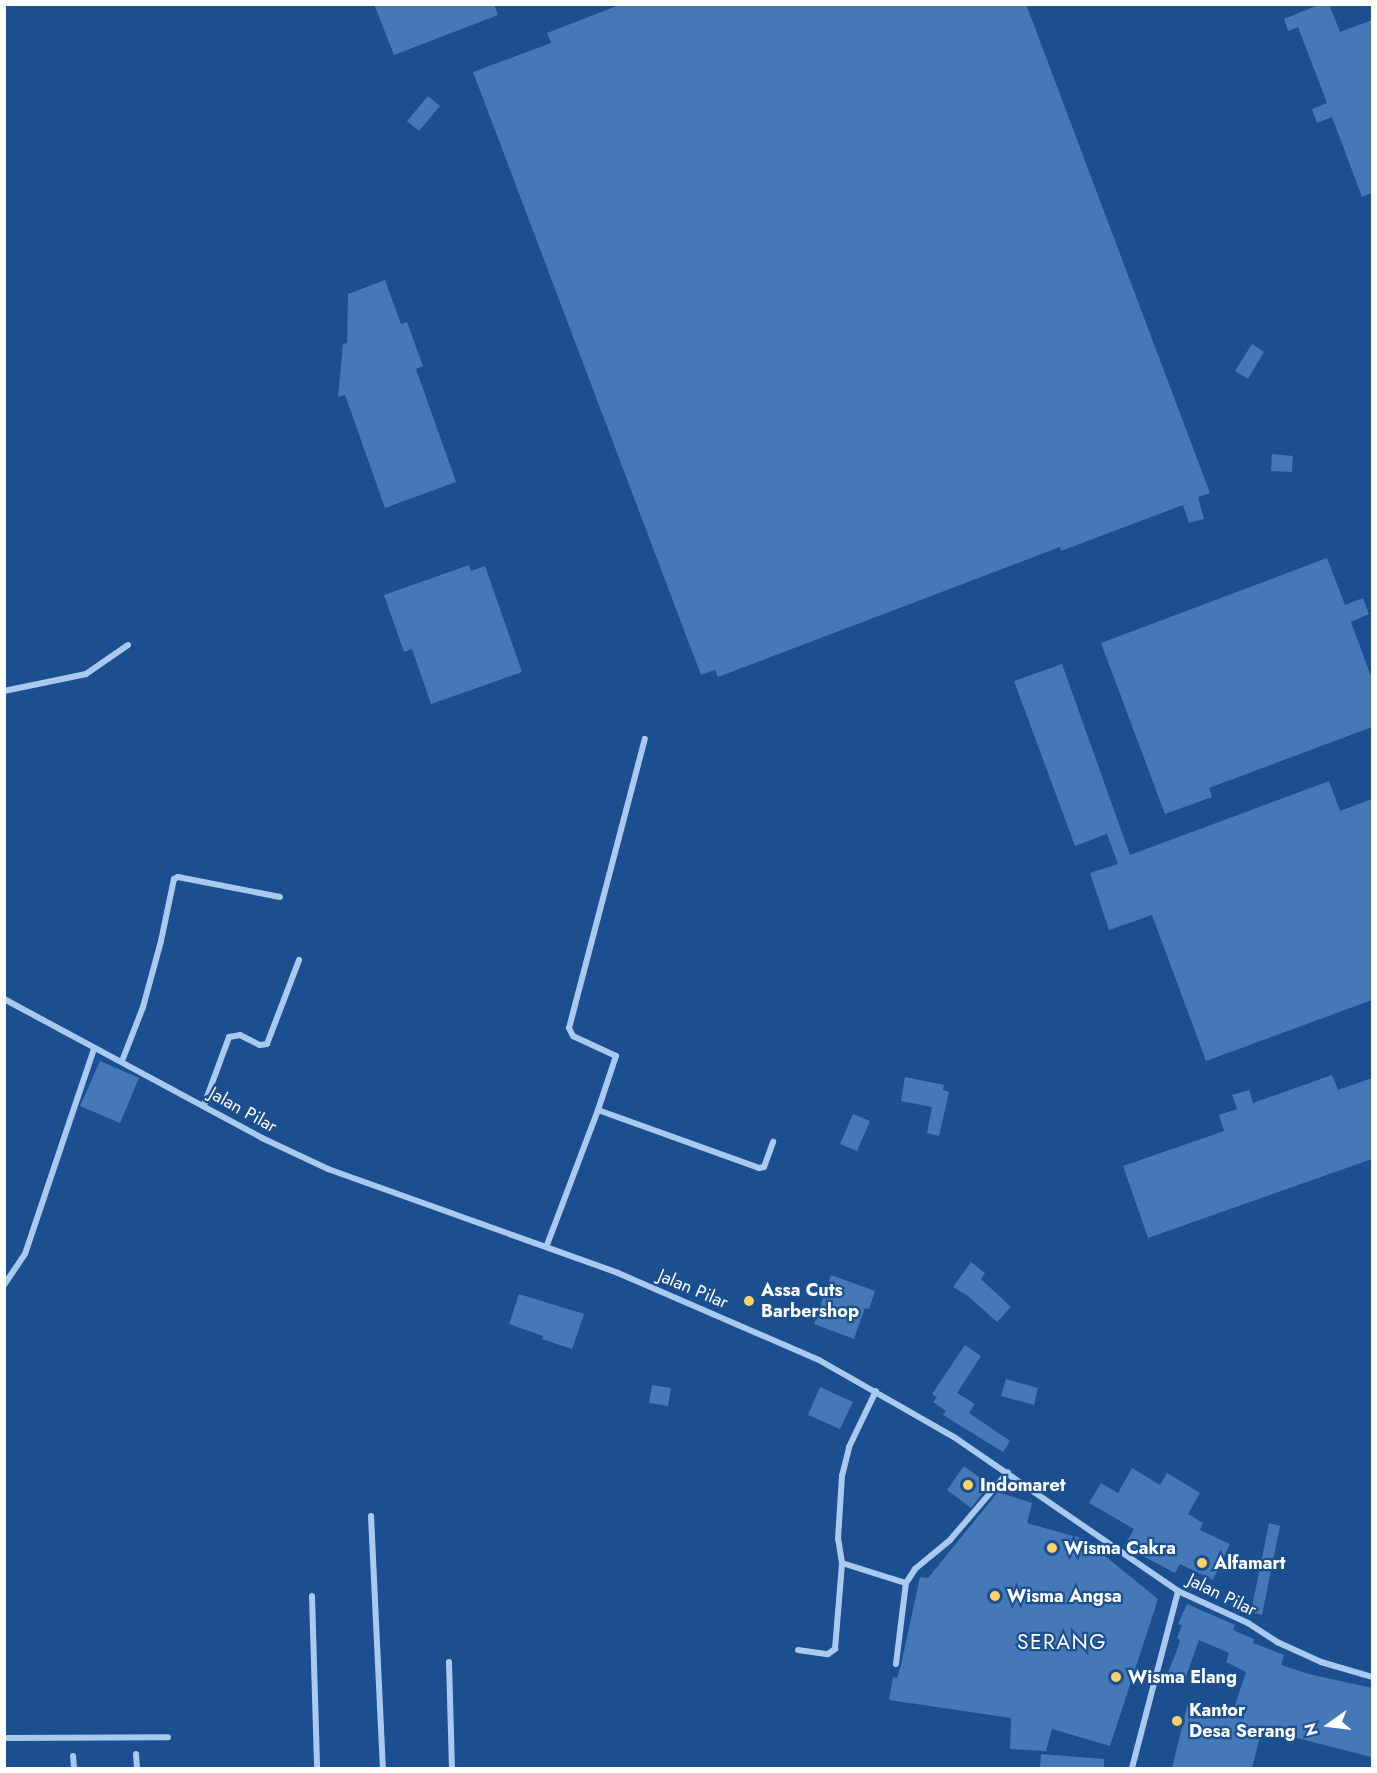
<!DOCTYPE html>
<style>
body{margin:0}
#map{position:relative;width:1377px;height:1773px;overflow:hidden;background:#1b4f8f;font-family:Jost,sans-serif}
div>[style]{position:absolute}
.building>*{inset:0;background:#4478b7}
.street>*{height:6px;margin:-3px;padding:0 3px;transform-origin:3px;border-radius:3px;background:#a9c9ee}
.dots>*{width:16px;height:16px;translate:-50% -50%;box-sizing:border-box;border:3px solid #1b4f8f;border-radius:50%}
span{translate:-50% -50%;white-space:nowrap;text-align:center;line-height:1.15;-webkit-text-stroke:4.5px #1b4f8f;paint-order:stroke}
.street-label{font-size:18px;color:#fff}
.poi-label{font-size:18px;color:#fff;font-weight:700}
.left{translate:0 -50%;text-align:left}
.quarter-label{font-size:21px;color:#fff;letter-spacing:1.5px}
.frame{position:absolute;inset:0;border:6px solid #fff;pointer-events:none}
.north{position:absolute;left:1299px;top:1695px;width:60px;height:60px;-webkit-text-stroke:4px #1b4f8f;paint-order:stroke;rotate:256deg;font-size:16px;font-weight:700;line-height:24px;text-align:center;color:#fff}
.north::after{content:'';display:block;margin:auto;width:21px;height:27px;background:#fff;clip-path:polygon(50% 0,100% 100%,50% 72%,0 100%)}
</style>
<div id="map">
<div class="building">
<div style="clip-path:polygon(374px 4px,494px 4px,498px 15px,394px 55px)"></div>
<div style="clip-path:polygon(622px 4px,1026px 4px,1210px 493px,1198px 497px,1204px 519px,1189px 523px,1183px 505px,1061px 551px,1060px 547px,718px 677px,715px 670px,701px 675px,473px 72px,551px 43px,547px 33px)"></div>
<div style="clip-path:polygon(1321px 4px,1329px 4px,1340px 32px,1372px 20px,1372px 193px,1362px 197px,1332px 117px,1317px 123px,1312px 109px,1327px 103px,1298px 27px,1288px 31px,1284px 19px)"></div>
<div style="clip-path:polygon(428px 96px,440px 106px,419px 131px,407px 121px)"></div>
<div style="clip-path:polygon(385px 280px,401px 324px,407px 322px,423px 366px,416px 369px,456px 482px,385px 508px,345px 395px,338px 397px,343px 344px,347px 343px,348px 294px)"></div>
<div style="clip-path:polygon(1252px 344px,1264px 352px,1248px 379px,1235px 371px)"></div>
<div style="clip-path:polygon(1272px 454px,1293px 456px,1292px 472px,1271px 471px)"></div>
<div style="clip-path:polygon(1327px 558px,1345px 605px,1363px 598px,1369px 614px,1351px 622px,1372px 679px,1372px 727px,1209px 788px,1212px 797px,1165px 814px,1101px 643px)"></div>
<div style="clip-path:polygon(469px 565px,471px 571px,485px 566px,522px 672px,431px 704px,412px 649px,404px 652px,384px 595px)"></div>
<div style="clip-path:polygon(1062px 664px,1130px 855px,1329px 781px,1340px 811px,1372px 799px,1372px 1000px,1206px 1061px,1152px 915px,1109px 930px,1090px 873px,1118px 864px,1107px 834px,1075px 846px,1014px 681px)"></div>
<div style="clip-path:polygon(100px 1061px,139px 1078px,120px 1123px,80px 1106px)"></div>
<div style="clip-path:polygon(1332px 1075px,1338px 1090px,1372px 1078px,1372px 1159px,1148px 1238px,1123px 1166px,1224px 1131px,1219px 1115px,1237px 1109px,1232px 1095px,1249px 1090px,1253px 1103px)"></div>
<div style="clip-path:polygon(905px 1077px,944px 1085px,943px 1090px,949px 1092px,939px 1136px,927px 1133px,932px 1107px,901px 1101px)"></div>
<div style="clip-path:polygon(853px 1114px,870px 1121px,857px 1151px,840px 1144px)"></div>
<div style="clip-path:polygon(971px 1262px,985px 1273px,981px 1279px,1011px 1307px,997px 1322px,968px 1296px,953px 1287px)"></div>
<div style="clip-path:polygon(831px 1275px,875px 1291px,869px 1309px,865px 1308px,854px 1339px,814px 1324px)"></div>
<div style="clip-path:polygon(519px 1294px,584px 1314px,572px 1349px,542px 1339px,543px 1336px,509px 1324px)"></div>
<div style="clip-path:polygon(965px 1345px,981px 1356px,957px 1393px,975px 1404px,969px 1413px,1010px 1441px,1003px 1452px,943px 1415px,946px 1411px,933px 1402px,937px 1397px,932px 1394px)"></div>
<div style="clip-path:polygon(1006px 1379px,1038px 1388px,1034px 1405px,1001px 1396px)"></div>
<div style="clip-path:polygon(652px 1385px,671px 1388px,668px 1406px,649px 1403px)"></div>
<div style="clip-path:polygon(820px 1387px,853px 1402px,840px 1429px,808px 1415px)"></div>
<div style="clip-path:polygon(964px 1466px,987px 1483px,984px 1487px,987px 1488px,971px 1508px,947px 1490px)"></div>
<div style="clip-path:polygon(1132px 1468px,1160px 1485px,1167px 1473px,1200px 1493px,1188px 1514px,1203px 1523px,1200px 1530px,1230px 1544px,1213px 1580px,1180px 1564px,1175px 1573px,1124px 1546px,1134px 1529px,1089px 1503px,1101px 1483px,1118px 1493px)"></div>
<div style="clip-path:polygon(998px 1492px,1032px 1503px,1027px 1523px,1084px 1539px,1158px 1599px,1110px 1746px,1052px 1729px,1046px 1751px,1010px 1749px,1011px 1718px,889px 1700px,893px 1677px,897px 1678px,901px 1665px,920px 1577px,928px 1578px)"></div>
<div style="clip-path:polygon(1269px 1523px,1280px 1526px,1262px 1615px,1251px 1612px)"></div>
<div style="clip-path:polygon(1187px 1604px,1235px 1625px,1233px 1630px,1254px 1639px,1253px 1643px,1284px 1655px,1281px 1665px,1309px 1674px,1372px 1688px,1371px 1757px,1262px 1729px,1252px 1768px,1172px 1768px,1187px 1706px,1223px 1715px,1224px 1709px,1233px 1711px,1246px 1672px,1226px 1662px,1229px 1653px,1199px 1640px,1183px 1685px,1166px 1677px,1176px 1653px,1180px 1640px,1177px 1638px,1182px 1625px,1178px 1624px)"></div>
<div style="clip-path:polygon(1041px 1754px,1104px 1759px,1104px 1768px,1040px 1768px)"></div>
</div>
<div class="street">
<div style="left:4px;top:691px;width:84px;rotate:-11.7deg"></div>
<div style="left:86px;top:674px;width:51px;rotate:-34.6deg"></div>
<div style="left:4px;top:999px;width:293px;rotate:28.3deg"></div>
<div style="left:262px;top:1138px;width:73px;rotate:25.2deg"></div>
<div style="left:328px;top:1169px;width:308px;rotate:19.7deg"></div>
<div style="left:618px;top:1273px;width:219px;rotate:23.4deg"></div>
<div style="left:819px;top:1360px;width:155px;rotate:29.7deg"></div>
<div style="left:954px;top:1437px;width:272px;rotate:34.5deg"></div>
<div style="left:1178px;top:1591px;width:77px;rotate:24.6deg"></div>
<div style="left:1248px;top:1623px;width:35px;rotate:33deg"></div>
<div style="left:1277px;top:1642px;width:48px;rotate:24.4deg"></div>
<div style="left:1321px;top:1662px;width:53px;rotate:16.4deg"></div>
<div style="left:122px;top:1061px;width:58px;rotate:-68.7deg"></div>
<div style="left:143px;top:1007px;width:68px;rotate:-74.7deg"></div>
<div style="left:161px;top:941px;width:63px;rotate:-78.2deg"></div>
<div style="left:174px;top:879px;width:4px;rotate:-27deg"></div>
<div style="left:178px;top:877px;width:104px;rotate:11.1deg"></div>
<div style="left:204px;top:1105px;width:72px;rotate:-69.8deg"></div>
<div style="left:229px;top:1037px;width:11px;rotate:-10deg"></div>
<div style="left:240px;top:1035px;width:22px;rotate:27deg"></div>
<div style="left:260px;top:1045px;width:7px;rotate:-8deg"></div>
<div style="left:267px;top:1044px;width:90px;rotate:-69.1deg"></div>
<div style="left:598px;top:1110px;width:57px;rotate:-71.6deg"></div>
<div style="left:616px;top:1056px;width:47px;rotate:-155.1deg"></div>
<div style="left:573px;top:1036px;width:9px;rotate:-117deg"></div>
<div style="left:569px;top:1028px;width:299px;rotate:-75.3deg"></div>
<div style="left:547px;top:1245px;width:144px;rotate:-69.3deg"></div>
<div style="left:598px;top:1110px;width:171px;rotate:19.8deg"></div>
<div style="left:759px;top:1168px;width:5px;rotate:-11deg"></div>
<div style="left:764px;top:1167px;width:27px;rotate:-70deg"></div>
<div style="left:4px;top:1285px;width:37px;rotate:-56deg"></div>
<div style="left:25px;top:1254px;width:216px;rotate:-71.4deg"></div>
<div style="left:371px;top:1516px;width:252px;rotate:87.3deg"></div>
<div style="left:842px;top:1563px;width:67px;rotate:17.4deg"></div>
<div style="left:906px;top:1583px;width:17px;rotate:-57deg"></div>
<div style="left:915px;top:1569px;width:45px;rotate:-39.6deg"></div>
<div style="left:950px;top:1540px;width:89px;rotate:-49.5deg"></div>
<div style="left:312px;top:1596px;width:172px;rotate:88.3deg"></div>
<div style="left:798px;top:1650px;width:30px;rotate:8deg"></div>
<div style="left:828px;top:1654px;width:9px;rotate:-36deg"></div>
<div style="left:835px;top:1649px;width:86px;rotate:-85.3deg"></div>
<div style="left:842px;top:1563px;width:24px;rotate:-99deg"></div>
<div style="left:838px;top:1539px;width:63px;rotate:-86.4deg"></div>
<div style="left:842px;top:1476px;width:30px;rotate:-76deg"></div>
<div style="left:849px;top:1447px;width:62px;rotate:-64.3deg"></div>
<div style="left:449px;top:1662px;width:106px;rotate:88.4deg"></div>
<div style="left:896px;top:1664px;width:82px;rotate:-83deg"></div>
<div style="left:4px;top:1738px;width:164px;rotate:-0.3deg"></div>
<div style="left:136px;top:1754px;width:14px;rotate:86deg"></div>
<div style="left:73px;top:1756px;width:12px;rotate:85deg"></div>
<div style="left:1132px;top:1768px;width:183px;rotate:-75.4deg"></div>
</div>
<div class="dots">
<div style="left:749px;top:1301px;background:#ffd166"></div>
<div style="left:968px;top:1485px;background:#ffd166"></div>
<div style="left:1052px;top:1548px;background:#ffd166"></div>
<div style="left:1202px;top:1563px;background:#ffd166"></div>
<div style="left:995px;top:1596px;background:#ffd166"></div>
<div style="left:1116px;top:1677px;background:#ffd166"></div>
<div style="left:1177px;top:1721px;background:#ffd166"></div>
</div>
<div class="street-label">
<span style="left:243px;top:1110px;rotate:29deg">Jalan Pilar</span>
<span style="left:693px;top:1289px;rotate:23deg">Jalan Pilar</span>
<span style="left:1222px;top:1595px;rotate:26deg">Jalan Pilar</span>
</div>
<div class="poi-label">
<span class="left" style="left:761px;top:1301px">Assa Cuts<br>Barbershop</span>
<span class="left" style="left:980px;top:1485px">Indomaret</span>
<span class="left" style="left:1064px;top:1548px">Wisma Cakra</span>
<span class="left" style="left:1214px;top:1563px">Alfamart</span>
<span class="left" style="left:1007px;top:1596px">Wisma Angsa</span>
<span class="left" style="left:1128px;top:1677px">Wisma Elang</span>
<span class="left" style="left:1189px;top:1721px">Kantor<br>Desa Serang</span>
</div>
<div class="quarter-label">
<span style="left:1062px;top:1642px">SERANG</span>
</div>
<div class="frame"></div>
<div class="north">N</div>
</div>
